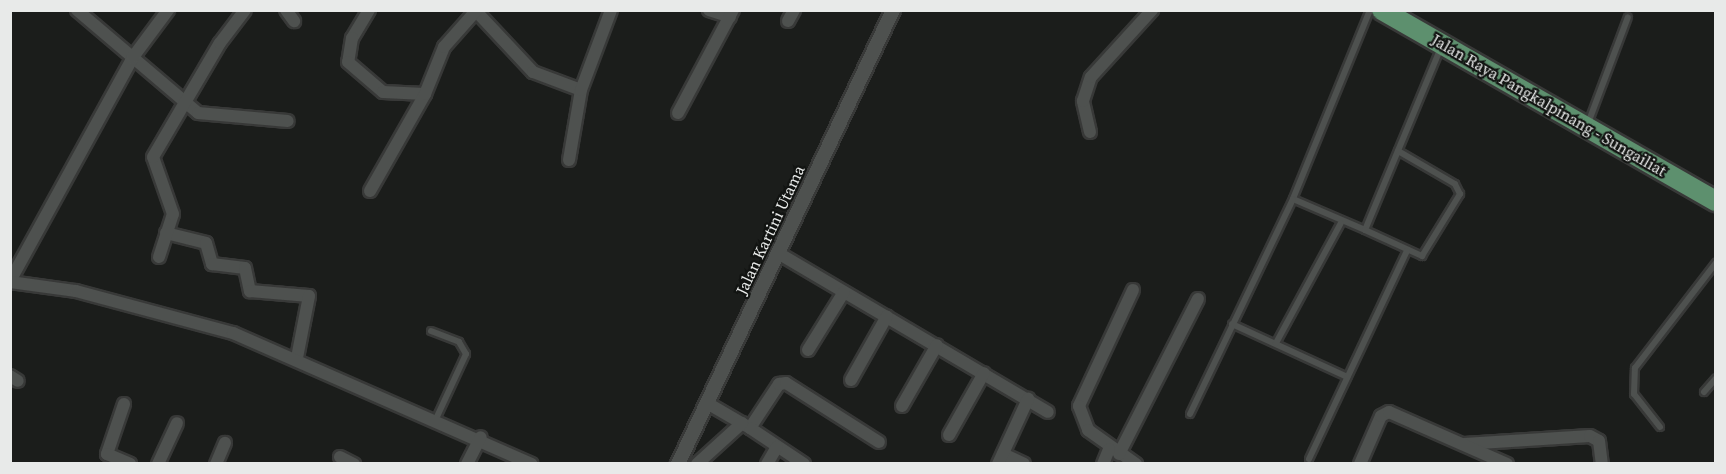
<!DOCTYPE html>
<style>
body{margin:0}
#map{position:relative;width:1726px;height:474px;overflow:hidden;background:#1b1d1b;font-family:"Source Serif 4",serif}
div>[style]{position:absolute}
.roads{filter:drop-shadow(2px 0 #383938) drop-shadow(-2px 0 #383938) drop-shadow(0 2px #383938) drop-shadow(0 -2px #383938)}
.service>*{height:6px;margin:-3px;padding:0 3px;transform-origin:3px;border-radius:3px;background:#4e514f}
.minor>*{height:12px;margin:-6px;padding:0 6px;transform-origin:6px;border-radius:6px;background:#4e514f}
.tertiary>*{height:14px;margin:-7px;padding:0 7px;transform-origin:7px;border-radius:7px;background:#4e514f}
.trunk>*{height:20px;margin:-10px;padding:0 10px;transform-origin:10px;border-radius:10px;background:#5d906e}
span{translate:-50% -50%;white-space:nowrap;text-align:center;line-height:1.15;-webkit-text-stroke:4.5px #121412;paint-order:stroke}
.street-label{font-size:16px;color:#e8eae9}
.frame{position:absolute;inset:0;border:12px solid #e8eae9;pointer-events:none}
</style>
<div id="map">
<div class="roads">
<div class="service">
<div style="left:1370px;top:10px;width:204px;rotate:112.2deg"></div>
<div style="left:1293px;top:199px;width:78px;rotate:23.3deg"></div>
<div style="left:1365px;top:230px;width:198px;rotate:-67.4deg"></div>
<div style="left:1587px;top:126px;width:116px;rotate:-69.4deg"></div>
<div style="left:1365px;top:230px;width:63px;rotate:24.5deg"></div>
<div style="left:1422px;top:256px;width:73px;rotate:-58.5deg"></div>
<div style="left:1460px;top:194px;width:11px;rotate:-117deg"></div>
<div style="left:1455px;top:184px;width:66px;rotate:-149.9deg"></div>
<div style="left:1232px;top:324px;width:127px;rotate:24.7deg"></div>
<div style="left:431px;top:331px;width:30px;rotate:21deg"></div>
<div style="left:459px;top:342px;width:14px;rotate:60deg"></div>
<div style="left:466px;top:354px;width:72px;rotate:114.8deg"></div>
<div style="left:1276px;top:343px;width:136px;rotate:-61.6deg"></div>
<div style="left:1704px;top:392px;width:18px;rotate:-49deg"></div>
<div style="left:1190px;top:414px;width:238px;rotate:-64.4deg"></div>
<div style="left:1660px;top:427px;width:42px;rotate:-128.2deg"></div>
<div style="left:1634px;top:394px;width:26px;rotate:-88deg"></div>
<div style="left:1635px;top:368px;width:133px;rotate:-52.4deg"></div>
<div style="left:1309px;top:459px;width:230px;rotate:-64.8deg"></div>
</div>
<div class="minor">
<div style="left:77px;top:10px;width:159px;rotate:40.4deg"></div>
<div style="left:198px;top:113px;width:90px;rotate:5.1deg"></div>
<div style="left:286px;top:10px;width:14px;rotate:54deg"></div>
<div style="left:369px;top:10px;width:33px;rotate:121deg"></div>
<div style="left:352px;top:38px;width:24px;rotate:99deg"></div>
<div style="left:348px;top:62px;width:46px;rotate:40.6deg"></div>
<div style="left:383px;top:92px;width:42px;rotate:2.7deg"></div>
<div style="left:475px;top:10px;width:85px;rotate:46.9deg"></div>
<div style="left:533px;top:72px;width:51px;rotate:20.6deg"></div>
<div style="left:709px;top:10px;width:22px;rotate:18deg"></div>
<div style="left:788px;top:21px;width:13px;rotate:-61deg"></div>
<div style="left:678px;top:113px;width:117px;rotate:-61.9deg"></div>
<div style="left:1090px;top:132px;width:32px;rotate:-103deg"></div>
<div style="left:1083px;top:101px;width:25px;rotate:-72deg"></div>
<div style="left:1091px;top:77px;width:91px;rotate:-47.7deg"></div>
<div style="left:569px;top:160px;width:71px;rotate:-80.3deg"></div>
<div style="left:581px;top:90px;width:85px;rotate:-69.4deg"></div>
<div style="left:370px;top:191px;width:112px;rotate:-60.4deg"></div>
<div style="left:425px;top:94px;width:51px;rotate:-68deg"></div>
<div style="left:444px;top:47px;width:48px;rotate:-48.4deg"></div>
<div style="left:166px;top:233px;width:41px;rotate:14deg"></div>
<div style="left:206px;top:243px;width:22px;rotate:74deg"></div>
<div style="left:212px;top:264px;width:33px;rotate:7deg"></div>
<div style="left:245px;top:268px;width:24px;rotate:78deg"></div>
<div style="left:250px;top:291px;width:59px;rotate:4.8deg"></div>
<div style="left:309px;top:296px;width:63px;rotate:101deg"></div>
<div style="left:778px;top:253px;width:313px;rotate:30.5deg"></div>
<div style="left:159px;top:257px;width:45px;rotate:-72deg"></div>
<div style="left:173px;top:214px;width:60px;rotate:-109.3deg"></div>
<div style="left:153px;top:157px;width:132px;rotate:-59.6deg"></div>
<div style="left:220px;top:43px;width:41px;rotate:-52.9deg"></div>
<div style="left:10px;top:281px;width:256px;rotate:-61.2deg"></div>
<div style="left:133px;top:57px;width:59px;rotate:-53.3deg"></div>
<div style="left:10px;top:282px;width:67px;rotate:7.8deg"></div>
<div style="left:76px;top:291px;width:163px;rotate:15deg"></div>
<div style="left:233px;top:333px;width:326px;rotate:23.7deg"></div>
<div style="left:1133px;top:290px;width:128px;rotate:115deg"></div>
<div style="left:1079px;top:406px;width:26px;rotate:69deg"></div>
<div style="left:1088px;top:430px;width:59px;rotate:35.3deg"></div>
<div style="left:808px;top:350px;width:68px;rotate:-58.2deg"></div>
<div style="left:10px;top:376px;width:9px;rotate:32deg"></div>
<div style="left:851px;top:380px;width:73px;rotate:-60.6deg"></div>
<div style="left:707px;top:403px;width:50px;rotate:30.2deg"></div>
<div style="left:750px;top:428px;width:53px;rotate:-56.6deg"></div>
<div style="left:779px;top:384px;width:7px;rotate:-8deg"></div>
<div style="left:786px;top:383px;width:110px;rotate:32.4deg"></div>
<div style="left:124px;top:404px;width:53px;rotate:108.8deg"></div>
<div style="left:107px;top:454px;width:25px;rotate:23deg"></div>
<div style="left:902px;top:406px;width:70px;rotate:-60.2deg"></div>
<div style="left:750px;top:428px;width:65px;rotate:33.7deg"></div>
<div style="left:949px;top:435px;width:71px;rotate:-60.6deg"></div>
<div style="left:1464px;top:444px;width:126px;rotate:-3.6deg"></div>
<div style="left:1590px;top:436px;width:10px;rotate:29deg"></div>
<div style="left:1599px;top:441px;width:23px;rotate:83deg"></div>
<div style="left:1003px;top:454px;width:23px;rotate:25deg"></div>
<div style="left:1119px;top:454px;width:174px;rotate:-63deg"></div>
<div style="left:340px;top:457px;width:16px;rotate:27deg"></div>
<div style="left:158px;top:464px;width:45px;rotate:-65.1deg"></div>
<div style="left:216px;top:464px;width:23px;rotate:-67deg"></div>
<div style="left:467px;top:464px;width:30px;rotate:-63deg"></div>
<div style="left:697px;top:464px;width:61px;rotate:-42.3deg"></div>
<div style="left:767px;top:464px;width:20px;rotate:-60deg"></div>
<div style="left:998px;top:464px;width:72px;rotate:-65.2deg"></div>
<div style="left:1103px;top:464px;width:16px;rotate:-68deg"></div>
<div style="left:1360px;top:464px;width:52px;rotate:-66.4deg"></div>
<div style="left:1381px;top:416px;width:9px;rotate:-27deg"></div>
<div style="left:1389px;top:412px;width:129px;rotate:23.8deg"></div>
</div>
<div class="tertiary">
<div style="left:678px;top:464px;width:502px;rotate:-64.66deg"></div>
</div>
<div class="trunk">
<div style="left:1382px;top:10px;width:385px;rotate:29.8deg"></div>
</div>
</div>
<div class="street-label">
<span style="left:1549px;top:105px;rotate:30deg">Jalan Raya Pangkalpinang - Sungailiat</span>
<span style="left:770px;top:230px;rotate:-65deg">Jalan Kartini Utama</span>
</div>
<div class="frame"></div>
</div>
